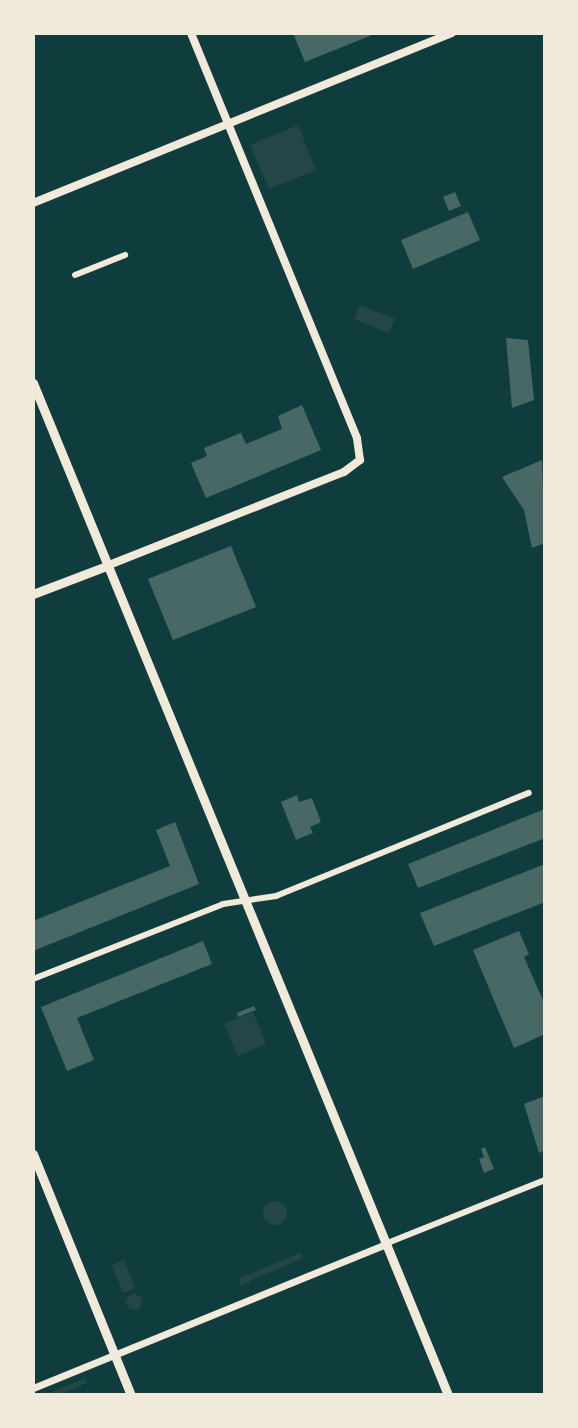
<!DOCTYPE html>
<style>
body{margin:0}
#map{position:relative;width:578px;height:1428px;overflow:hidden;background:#0f3d3e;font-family:Arial,sans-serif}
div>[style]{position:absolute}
.green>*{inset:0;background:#244646}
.round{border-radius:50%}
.building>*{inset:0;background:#486865}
.minor>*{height:6px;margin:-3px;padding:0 3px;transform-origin:3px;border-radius:3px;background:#f1e9da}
.tertiary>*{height:7px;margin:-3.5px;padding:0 3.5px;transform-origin:3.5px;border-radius:3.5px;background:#f1e9da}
.secondary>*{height:8px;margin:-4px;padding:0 4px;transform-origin:4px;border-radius:4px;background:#f1e9da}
.primary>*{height:9px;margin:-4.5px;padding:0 4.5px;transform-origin:4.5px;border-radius:4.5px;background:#f1e9da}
span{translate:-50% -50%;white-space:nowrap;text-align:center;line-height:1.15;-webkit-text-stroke:7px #f1e9da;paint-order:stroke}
.frame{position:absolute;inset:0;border:35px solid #f1e9da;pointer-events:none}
</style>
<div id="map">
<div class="green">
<div style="clip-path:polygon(298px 125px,316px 170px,269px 189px,250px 145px)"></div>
<div style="clip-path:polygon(360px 305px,395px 319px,389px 333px,354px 319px)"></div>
<div style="clip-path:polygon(253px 1012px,266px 1044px,238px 1056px,224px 1024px)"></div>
<div class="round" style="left:263px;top:1201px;width:24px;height:24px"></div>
<div style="clip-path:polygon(300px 1253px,303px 1258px,241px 1285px,238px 1279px)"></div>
<div style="clip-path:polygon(124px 1260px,135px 1288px,123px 1293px,112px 1265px)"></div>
<div class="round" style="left:126px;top:1294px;width:16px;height:16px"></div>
<div style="clip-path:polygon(85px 1378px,87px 1383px,58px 1395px,45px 1395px)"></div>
</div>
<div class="building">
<div style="clip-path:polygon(293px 33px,377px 33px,305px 62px)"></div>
<div style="clip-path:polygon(455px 192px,461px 206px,449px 211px,443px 197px)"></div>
<div style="clip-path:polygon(468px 212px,480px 240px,413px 269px,401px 240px)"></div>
<div style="clip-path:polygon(506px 338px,528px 340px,534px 400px,512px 408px)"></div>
<div style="clip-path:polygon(302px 405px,321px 450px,206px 498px,191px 463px,207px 456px,204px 448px,241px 433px,246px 444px,282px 429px,278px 416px)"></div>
<div style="clip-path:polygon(542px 460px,545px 543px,532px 548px,524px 510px,502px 477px)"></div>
<div style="clip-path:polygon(231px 546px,256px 607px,173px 640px,148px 579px)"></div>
<div style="clip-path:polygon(297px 795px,299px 802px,312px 798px,321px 822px,310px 827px,313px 833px,296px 840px,281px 802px)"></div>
<div style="clip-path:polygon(545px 809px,545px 838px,418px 888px,408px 864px)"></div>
<div style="clip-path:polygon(175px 822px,199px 884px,33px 951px,33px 921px,170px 866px,156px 830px)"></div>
<div style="clip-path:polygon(545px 864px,545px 902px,434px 946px,420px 913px)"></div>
<div style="clip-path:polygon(519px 931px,529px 954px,524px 957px,545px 1005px,545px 1034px,514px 1048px,473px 950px)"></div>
<div style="clip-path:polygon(203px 941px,212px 964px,77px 1018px,94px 1060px,67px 1071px,41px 1007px)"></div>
<div style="clip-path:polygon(254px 1006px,256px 1010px,238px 1017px,237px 1013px)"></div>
<div style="clip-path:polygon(545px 1096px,545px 1150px,539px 1153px,524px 1104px)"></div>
<div style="clip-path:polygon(485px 1147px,494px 1169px,484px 1173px,479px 1159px,484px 1157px,481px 1149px)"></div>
</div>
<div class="minor">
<div style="left:75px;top:275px;width:54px;rotate:-21.8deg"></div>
<div style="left:33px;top:979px;width:204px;rotate:-21.5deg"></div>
<div style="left:223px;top:904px;width:54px;rotate:-8.6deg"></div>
<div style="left:276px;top:896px;width:273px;rotate:-22.2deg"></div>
<div style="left:385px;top:1244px;width:172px;rotate:-21.8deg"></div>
</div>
<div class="tertiary">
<div style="left:33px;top:1388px;width:380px;rotate:-22.2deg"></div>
</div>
<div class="secondary">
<div style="left:33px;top:203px;width:452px;rotate:-22.1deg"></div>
<div style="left:109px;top:565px;width:253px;rotate:-21.6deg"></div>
<div style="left:344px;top:472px;width:20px;rotate:-37deg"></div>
<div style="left:360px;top:460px;width:22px;rotate:-98deg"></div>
<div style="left:357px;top:438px;width:438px;rotate:-112.3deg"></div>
</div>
<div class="primary">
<div style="left:33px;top:383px;width:1094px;rotate:67.7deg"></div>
<div style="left:33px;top:594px;width:81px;rotate:-20.9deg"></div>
<div style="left:33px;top:1154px;width:260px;rotate:67.9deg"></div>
</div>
<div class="frame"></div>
</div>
